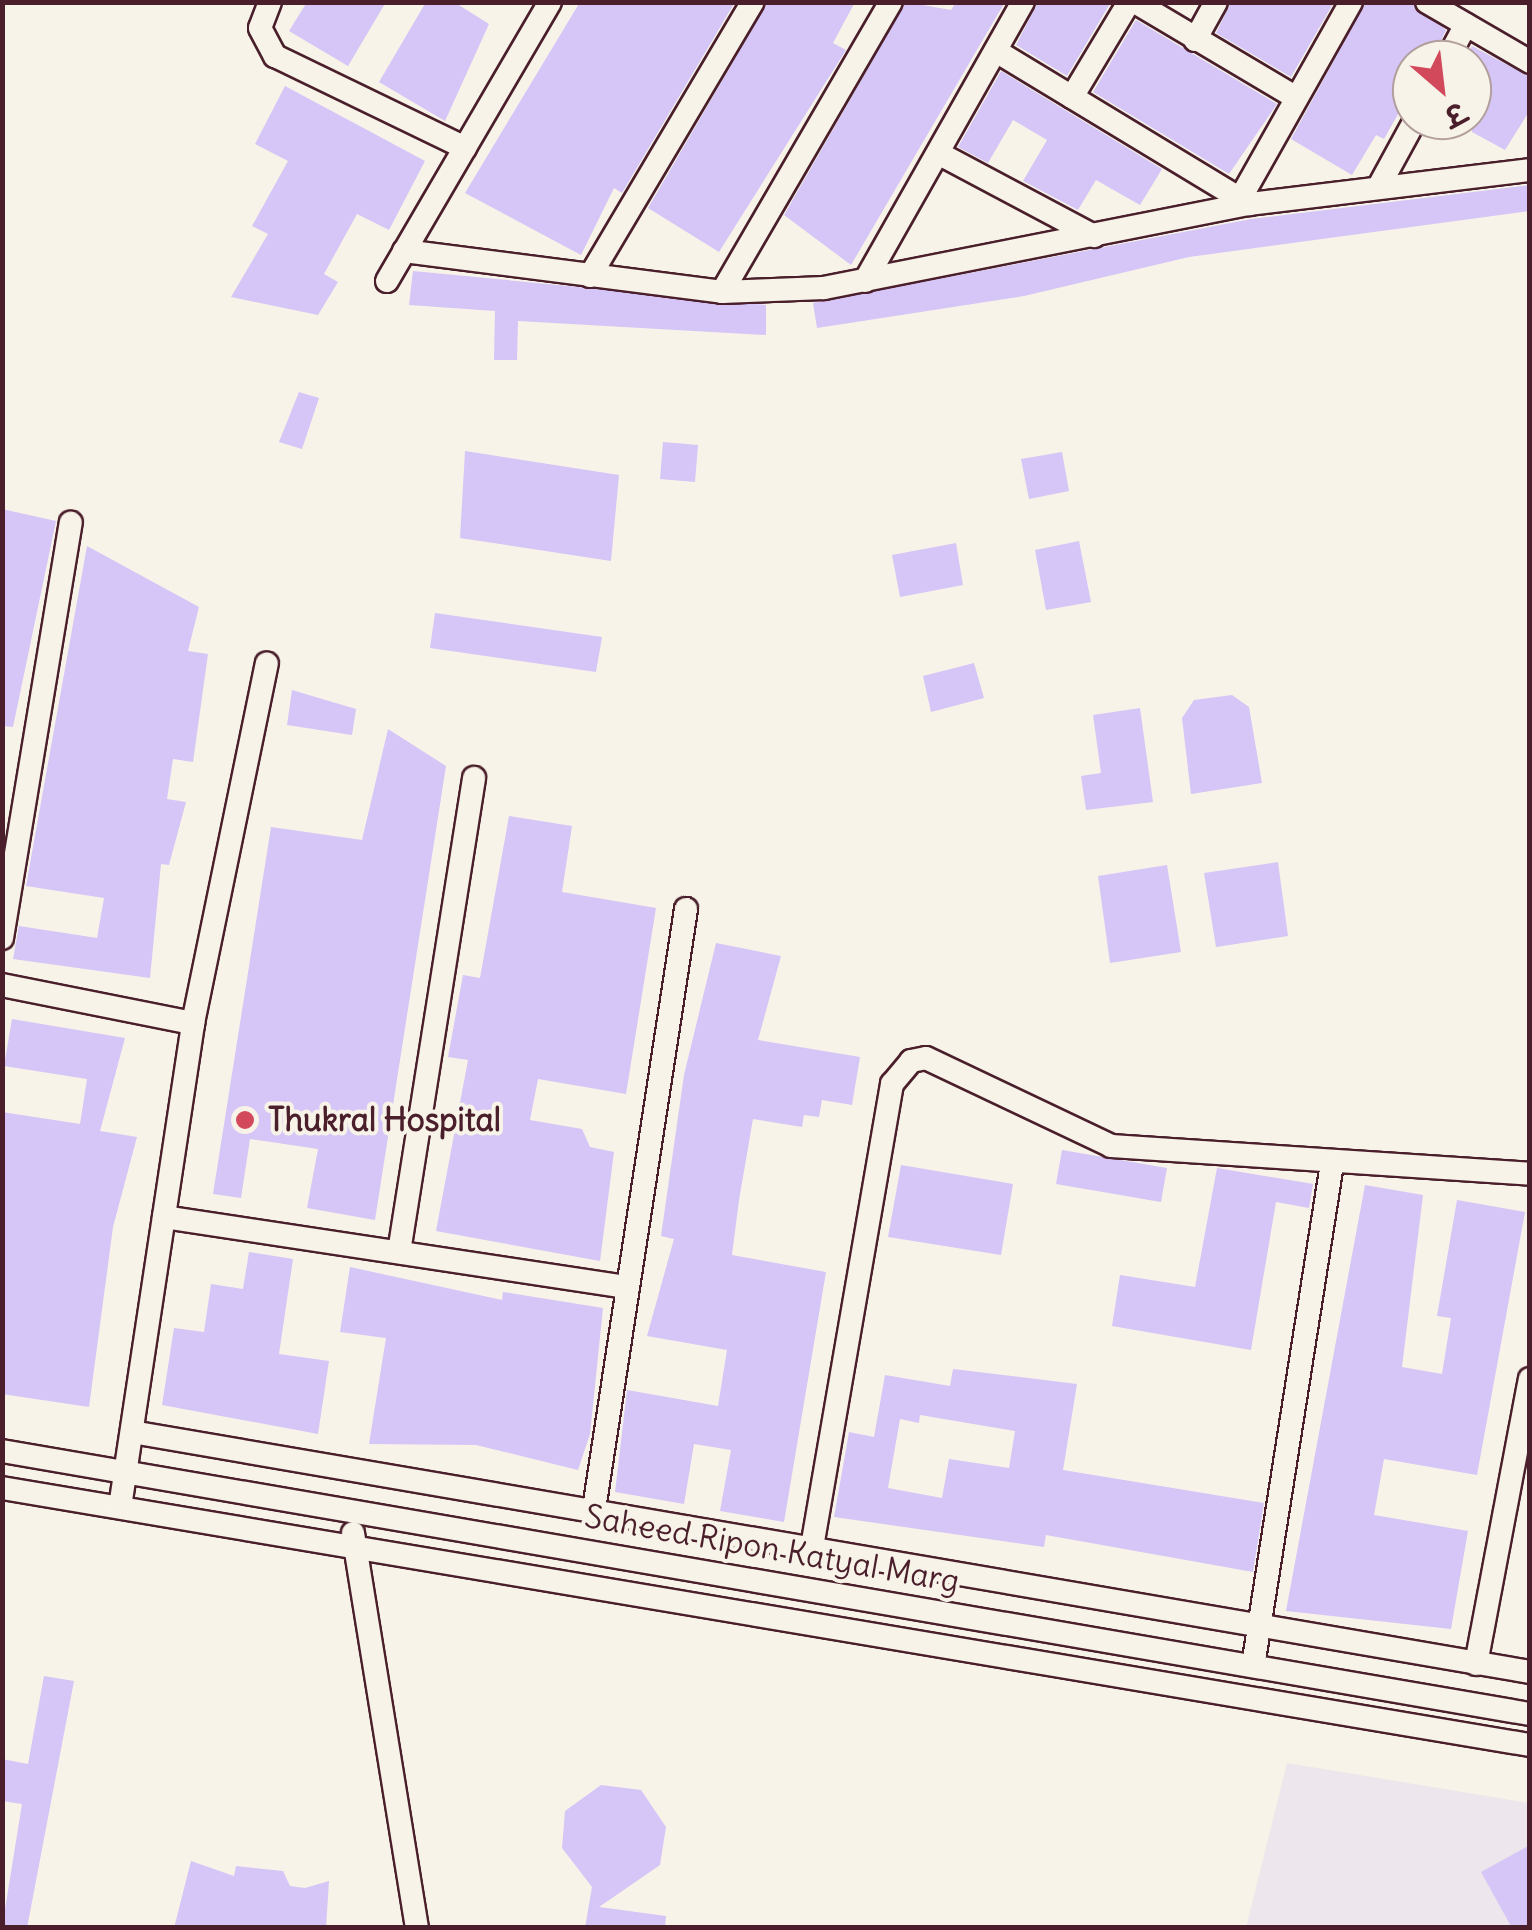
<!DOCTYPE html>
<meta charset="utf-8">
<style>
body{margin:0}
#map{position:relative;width:1532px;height:1930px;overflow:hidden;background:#f7f3e8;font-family:Delius,"Playpen Sans Deva",sans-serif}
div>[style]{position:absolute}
.built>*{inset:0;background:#ede6ec}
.building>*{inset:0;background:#d5c6f7}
.roads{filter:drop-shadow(2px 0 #4a1f2b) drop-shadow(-2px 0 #4a1f2b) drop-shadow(0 2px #4a1f2b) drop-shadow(0 -2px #4a1f2b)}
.minor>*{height:22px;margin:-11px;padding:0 11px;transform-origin:11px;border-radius:11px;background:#f7f3e8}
.dots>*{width:28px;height:28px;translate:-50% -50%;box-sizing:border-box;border:5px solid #f7f3e8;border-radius:50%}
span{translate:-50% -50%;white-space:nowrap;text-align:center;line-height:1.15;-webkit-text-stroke:8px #f7f3e8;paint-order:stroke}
.poi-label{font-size:32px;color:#4a1f2b;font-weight:700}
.left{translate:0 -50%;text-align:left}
.street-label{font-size:32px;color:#4a1f2b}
.frame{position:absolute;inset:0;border:5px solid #4a1f2b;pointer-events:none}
.north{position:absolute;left:1392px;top:40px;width:100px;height:100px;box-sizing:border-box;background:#f7f3e8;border:2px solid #b29e9c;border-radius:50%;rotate:152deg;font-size:28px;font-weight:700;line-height:40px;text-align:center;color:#4a1f2b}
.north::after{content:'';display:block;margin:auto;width:35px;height:45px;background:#d1495b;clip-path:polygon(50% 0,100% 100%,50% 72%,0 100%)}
</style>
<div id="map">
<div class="built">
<div style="clip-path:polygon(1287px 1763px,1529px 1803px,1529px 1927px,1246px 1928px)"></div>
</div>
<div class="building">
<div style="clip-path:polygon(307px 2px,386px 2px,348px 66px,289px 31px)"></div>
<div style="clip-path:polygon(426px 2px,454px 2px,489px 24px,445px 121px,379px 82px)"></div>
<div style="clip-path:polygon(580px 2px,735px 2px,622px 193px,614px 188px,581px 255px,465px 193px)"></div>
<div style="clip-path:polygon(768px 2px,855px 2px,833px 43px,846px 50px,719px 252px,648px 208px)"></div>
<div style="clip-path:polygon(906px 2px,951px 10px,956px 2px,1005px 2px,851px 265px,784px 215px)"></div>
<div style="clip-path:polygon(1038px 2px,1111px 2px,1067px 76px,1016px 45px)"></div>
<div style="clip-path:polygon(1231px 2px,1334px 2px,1291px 77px,1216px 33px)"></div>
<div style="clip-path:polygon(1366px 2px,1412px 2px,1446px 30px,1432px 60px,1412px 60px,1412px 103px,1406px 100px,1384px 139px,1376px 135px,1352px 175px,1291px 139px)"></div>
<div style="clip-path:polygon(1136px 20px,1277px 104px,1229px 174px,1093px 92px)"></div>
<div style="clip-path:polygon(1472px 46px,1530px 77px,1530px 110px,1505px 150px,1472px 132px,1472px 60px,1464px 60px)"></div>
<div style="clip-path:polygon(1001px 71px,1162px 169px,1140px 205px,1096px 180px,1078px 210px,1023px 181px,1047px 140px,1013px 120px,988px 163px,958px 147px)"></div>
<div style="clip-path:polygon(285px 86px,425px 161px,389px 230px,357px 214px,324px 274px,338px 282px,318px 315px,231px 297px,268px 234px,252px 226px,288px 161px,255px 144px)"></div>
<div style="clip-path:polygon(1530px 185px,1530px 211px,1189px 257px,1024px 296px,817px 328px,813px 303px,1251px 219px)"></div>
<div style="clip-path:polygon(413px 271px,766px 305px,766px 335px,518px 321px,517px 360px,494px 360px,495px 311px,409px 305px)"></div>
<div style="clip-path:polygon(299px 392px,319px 398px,302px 449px,279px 442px)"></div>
<div style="clip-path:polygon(663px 442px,698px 445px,695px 482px,660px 479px)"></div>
<div style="clip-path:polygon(465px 451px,619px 475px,611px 561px,460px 538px)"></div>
<div style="clip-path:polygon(1062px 452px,1069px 491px,1029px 499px,1021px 459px)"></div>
<div style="clip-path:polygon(2px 509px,56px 521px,13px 727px,2px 726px)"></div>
<div style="clip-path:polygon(1079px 541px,1091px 602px,1046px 610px,1035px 550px)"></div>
<div style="clip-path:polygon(956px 543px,963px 585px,900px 597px,892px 555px)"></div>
<div style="clip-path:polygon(87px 546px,199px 607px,188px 651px,208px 654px,193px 762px,173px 759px,167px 799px,186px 802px,169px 865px,161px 864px,150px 978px,13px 959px,19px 926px,97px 938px,104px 898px,26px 886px)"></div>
<div style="clip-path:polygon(435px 613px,602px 637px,596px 672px,430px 648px)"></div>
<div style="clip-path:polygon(974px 663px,984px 698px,931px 712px,923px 676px)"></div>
<div style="clip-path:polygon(292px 690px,356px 709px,352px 735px,287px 725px)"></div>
<div style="clip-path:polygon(1232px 695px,1249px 707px,1262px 783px,1191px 794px,1182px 718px,1194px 700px)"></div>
<div style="clip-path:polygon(1140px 708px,1153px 802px,1086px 810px,1081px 776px,1101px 773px,1093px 715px)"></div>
<div style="clip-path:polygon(388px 729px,446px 766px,375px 1220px,307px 1208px,318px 1149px,250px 1139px,241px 1198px,213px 1194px,271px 827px,362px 840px)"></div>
<div style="clip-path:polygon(509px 816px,572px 826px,562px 892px,656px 908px,626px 1094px,538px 1079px,530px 1120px,582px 1129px,590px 1147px,614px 1152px,600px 1261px,436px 1231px,468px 1060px,448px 1057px,463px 975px,480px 978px)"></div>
<div style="clip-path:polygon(1278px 862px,1288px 936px,1216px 947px,1204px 873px)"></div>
<div style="clip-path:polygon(1167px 865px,1181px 952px,1110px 963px,1098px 876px)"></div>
<div style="clip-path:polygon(716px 943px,781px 956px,758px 1040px,860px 1057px,852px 1105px,822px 1100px,819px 1117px,804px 1115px,802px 1127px,753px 1119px,739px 1200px,732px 1255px,826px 1272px,784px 1522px,720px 1511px,731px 1450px,694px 1444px,684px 1504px,615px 1492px,627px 1390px,718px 1406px,727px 1350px,647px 1336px,674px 1239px,661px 1236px,684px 1075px)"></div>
<div style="clip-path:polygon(12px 1019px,125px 1038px,100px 1131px,137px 1137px,113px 1227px,89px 1407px,2px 1394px,2px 1112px,80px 1124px,87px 1079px,4px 1066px)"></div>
<div style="clip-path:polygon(1062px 1150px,1167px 1168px,1161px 1202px,1056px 1184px)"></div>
<div style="clip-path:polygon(901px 1165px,1013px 1184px,1001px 1255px,888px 1237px)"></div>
<div style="clip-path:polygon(1217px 1168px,1313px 1184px,1309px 1208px,1276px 1202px,1251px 1350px,1112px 1326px,1120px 1275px,1195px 1287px)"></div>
<div style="clip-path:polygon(1365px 1185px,1423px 1195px,1402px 1367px,1442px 1374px,1451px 1318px,1437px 1316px,1457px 1200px,1525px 1212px,1477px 1475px,1384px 1459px,1374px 1515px,1468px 1531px,1451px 1629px,1286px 1611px)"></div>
<div style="clip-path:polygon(249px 1252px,293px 1259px,279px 1354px,329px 1361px,318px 1434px,162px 1405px,174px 1328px,204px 1332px,211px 1284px,243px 1289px)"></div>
<div style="clip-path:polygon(350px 1267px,502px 1300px,503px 1292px,603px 1308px,590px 1434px,578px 1470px,476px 1445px,369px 1444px,386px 1338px,340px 1332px)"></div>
<div style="clip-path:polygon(evenodd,953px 1369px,1077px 1384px,1063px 1470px,1264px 1503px,1253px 1572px,1046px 1535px,1044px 1547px,834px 1517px,849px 1432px,874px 1437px,885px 1375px,950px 1386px,953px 1369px,920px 1415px,1015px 1431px,1009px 1468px,949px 1459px,942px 1498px,888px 1488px,900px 1419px,919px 1423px,920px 1415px)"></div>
<div style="clip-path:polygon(44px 1676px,74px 1681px,27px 1928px,2px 1928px,22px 1804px,2px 1801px,2px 1759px,28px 1764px)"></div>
<div style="clip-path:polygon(601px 1785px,641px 1790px,666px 1827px,660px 1865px,599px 1907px,666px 1916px,665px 1928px,585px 1928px,592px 1887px,562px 1848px,565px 1811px)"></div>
<div style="clip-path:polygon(1530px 1845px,1530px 1928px,1512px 1928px,1481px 1872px)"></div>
<div style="clip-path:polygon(191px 1861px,234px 1876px,236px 1866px,283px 1871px,290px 1886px,305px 1888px,329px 1881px,326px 1928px,174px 1928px)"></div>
</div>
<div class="roads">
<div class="minor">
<div style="left:270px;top:2px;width:28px;rotate:111deg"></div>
<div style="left:260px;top:28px;width:32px;rotate:62deg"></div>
<div style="left:275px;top:56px;width:211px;rotate:25.8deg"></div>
<div style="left:1135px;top:2px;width:186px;rotate:30.7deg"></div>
<div style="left:1427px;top:2px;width:119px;rotate:30.2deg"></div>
<div style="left:1195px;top:40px;width:43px;rotate:-61.1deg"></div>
<div style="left:996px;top:51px;width:296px;rotate:31.2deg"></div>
<div style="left:1447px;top:60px;width:40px;rotate:-62deg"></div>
<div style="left:1072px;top:97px;width:111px;rotate:-59deg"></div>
<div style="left:938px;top:153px;width:177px;rotate:28deg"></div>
<div style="left:1378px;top:188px;width:77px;rotate:-61.4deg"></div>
<div style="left:1240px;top:199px;width:226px;rotate:-60.6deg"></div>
<div style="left:404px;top:251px;width:321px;rotate:7.3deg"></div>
<div style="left:722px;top:292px;width:102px;rotate:-2.2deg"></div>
<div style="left:824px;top:288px;width:433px;rotate:-11.2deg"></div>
<div style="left:1249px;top:204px;width:283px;rotate:-6.9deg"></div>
<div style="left:590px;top:276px;width:319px;rotate:-59.3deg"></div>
<div style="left:387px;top:281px;width:323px;rotate:-59.7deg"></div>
<div style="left:865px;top:281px;width:321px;rotate:-60.5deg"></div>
<div style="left:722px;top:292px;width:336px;rotate:-59.8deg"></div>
<div style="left:2px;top:938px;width:421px;rotate:-80.6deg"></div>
<div style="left:2px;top:985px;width:195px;rotate:11.3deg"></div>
<div style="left:164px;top:1217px;width:469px;rotate:8.6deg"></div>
<div style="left:399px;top:1252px;width:480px;rotate:-81deg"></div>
<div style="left:132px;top:1432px;width:1418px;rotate:9.74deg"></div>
<div style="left:2px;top:1451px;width:1550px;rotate:9.77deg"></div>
<div style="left:2px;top:1488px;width:1549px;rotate:9.55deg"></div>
<div style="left:120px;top:1507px;width:489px;rotate:-81.4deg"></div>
<div style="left:193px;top:1023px;width:367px;rotate:-78.4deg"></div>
<div style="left:594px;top:1509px;width:607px;rotate:-81.28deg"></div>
<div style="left:353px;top:1533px;width:400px;rotate:80.8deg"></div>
<div style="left:812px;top:1547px;width:470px;rotate:-80.2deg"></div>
<div style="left:892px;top:1084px;width:30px;rotate:-50deg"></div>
<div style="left:911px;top:1061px;width:15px;rotate:-11deg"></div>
<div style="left:926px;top:1058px;width:205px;rotate:25.4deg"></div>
<div style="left:1111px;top:1146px;width:420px;rotate:3.8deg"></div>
<div style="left:1476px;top:1664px;width:290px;rotate:-79.3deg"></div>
<div style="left:1253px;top:1666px;width:508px;rotate:-81.06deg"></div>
</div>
</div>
<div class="dots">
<div style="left:245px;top:1120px;background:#d1495b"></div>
</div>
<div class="poi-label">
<span class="left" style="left:268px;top:1120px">Thukral Hospital</span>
</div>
<div class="street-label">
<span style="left:772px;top:1549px;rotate:10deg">Saheed Ripon Katyal Marg</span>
</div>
<div class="frame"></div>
<div class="north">उ</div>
</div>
